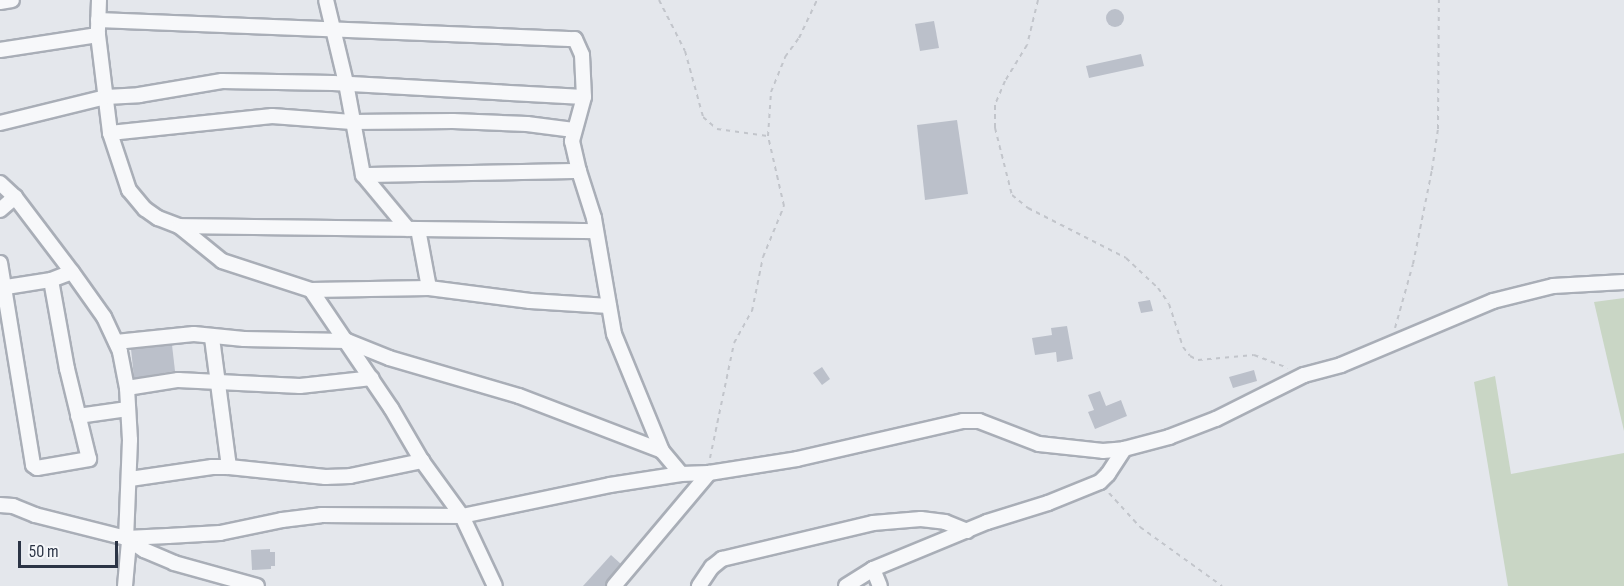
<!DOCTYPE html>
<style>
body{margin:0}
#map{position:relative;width:1624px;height:586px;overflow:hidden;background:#e4e7ec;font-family:"Sofia Sans Condensed",sans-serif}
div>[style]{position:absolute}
.green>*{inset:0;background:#c9d6c5}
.building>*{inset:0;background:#bbc0ca}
.round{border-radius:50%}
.path>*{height:2px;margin-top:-1px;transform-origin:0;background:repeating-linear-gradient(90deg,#c2c5cb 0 4.5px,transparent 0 9px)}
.roads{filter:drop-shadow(2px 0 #a9aeb7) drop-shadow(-2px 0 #a9aeb7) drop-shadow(0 2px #a9aeb7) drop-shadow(0 -2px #a9aeb7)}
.minor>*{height:14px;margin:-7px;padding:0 7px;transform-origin:7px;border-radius:7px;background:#f7f8fa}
span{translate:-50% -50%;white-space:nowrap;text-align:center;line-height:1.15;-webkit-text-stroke:6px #f4f6f9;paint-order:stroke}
.scale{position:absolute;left:18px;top:541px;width:100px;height:27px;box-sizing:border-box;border:3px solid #2b3445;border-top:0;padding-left:8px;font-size:18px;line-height:21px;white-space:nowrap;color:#2b3445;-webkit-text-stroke:4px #f4f6f9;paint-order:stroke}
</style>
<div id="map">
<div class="green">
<div style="clip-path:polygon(1624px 298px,1624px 431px,1594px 302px)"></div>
<div style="clip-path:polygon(1495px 376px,1511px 474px,1624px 453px,1624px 586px,1508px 586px,1474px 382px)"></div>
</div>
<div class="building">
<div class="round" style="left:1106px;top:9px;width:18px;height:18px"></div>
<div style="clip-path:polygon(934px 21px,939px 48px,920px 51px,915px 24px)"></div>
<div style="clip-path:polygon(1141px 54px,1144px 66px,1089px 78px,1086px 66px)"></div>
<div style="clip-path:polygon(957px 120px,968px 194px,925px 200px,917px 125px)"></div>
<div style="clip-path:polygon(1150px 300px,1153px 311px,1141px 313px,1138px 302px)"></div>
<div style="clip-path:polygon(1067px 326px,1073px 359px,1057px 362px,1056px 352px,1035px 355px,1032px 338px,1052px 335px,1051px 328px)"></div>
<div style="clip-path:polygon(172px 345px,175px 371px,134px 378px,131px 349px)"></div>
<div style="clip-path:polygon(822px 367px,830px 379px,822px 385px,813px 373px)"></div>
<div style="clip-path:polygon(1254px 370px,1257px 381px,1233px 388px,1229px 377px)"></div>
<div style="clip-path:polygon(1100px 391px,1106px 406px,1121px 400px,1127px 416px,1095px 429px,1088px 412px,1094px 410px,1088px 395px)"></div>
<div style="clip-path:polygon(270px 549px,270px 552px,275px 552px,275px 566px,271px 566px,271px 569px,252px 570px,251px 550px)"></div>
<div style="clip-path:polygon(611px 555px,621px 564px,605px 586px,583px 586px)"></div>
</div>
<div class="path">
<div style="left:659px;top:0;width:57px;rotate:63deg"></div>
<div style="left:685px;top:51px;width:68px;rotate:74.7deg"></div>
<div style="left:703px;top:117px;width:18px;rotate:41deg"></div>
<div style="left:717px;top:129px;width:51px;rotate:7.8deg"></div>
<div style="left:1038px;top:0;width:46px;rotate:103.7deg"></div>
<div style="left:1027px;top:45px;width:42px;rotate:121.4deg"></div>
<div style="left:1005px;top:81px;width:26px;rotate:113deg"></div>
<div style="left:995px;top:105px;width:23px;rotate:90deg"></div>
<div style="left:995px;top:128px;width:69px;rotate:75.8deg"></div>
<div style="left:1012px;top:195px;width:21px;rotate:39deg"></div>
<div style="left:1028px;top:208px;width:110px;rotate:27deg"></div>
<div style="left:1126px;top:258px;width:44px;rotate:43.2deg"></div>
<div style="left:1158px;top:288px;width:19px;rotate:55deg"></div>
<div style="left:1169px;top:304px;width:45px;rotate:72deg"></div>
<div style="left:1183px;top:347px;width:11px;rotate:52deg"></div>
<div style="left:1190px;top:356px;width:9px;rotate:27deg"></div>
<div style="left:1198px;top:360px;width:56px;rotate:-5.1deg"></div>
<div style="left:1254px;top:355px;width:36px;rotate:21deg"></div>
<div style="left:1395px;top:328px;width:66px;rotate:-74.3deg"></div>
<div style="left:1413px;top:264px;width:96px;rotate:-78.6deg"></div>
<div style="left:1432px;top:170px;width:41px;rotate:-81.7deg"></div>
<div style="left:1438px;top:129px;width:129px;rotate:-89.6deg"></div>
<div style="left:710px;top:458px;width:117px;rotate:-78.2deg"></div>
<div style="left:734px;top:343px;width:37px;rotate:-61deg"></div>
<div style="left:752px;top:311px;width:55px;rotate:-78.5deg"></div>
<div style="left:763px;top:257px;width:55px;rotate:-67.6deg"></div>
<div style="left:784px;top:206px;width:72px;rotate:-102.9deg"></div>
<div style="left:768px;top:136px;width:44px;rotate:-86.1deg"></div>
<div style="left:771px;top:92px;width:38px;rotate:-68deg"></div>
<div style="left:785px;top:57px;width:24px;rotate:-54deg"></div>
<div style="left:799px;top:38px;width:42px;rotate:-64.7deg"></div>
<div style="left:1109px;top:493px;width:46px;rotate:47.6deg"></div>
<div style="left:1140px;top:527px;width:101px;rotate:35.7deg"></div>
</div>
<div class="roads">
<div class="minor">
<div style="left:99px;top:0;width:35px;rotate:92deg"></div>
<div style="left:98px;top:35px;width:99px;rotate:83deg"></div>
<div style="left:110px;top:133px;width:60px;rotate:71.6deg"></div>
<div style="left:129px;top:190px;width:25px;rotate:50deg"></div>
<div style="left:145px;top:209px;width:16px;rotate:35deg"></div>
<div style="left:158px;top:218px;width:22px;rotate:21deg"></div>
<div style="left:179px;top:226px;width:55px;rotate:39.1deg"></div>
<div style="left:222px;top:261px;width:94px;rotate:18deg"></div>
<div style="left:311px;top:290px;width:143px;rotate:55.9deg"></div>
<div style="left:391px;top:408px;width:61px;rotate:59.7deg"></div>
<div style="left:422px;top:461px;width:68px;rotate:54deg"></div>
<div style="left:462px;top:516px;width:77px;rotate:64.8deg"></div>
<div style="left:0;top:2px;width:12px;rotate:-9deg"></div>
<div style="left:98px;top:20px;width:477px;rotate:2.3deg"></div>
<div style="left:575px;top:39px;width:17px;rotate:66deg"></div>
<div style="left:582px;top:55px;width:42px;rotate:87.3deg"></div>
<div style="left:584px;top:97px;width:46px;rotate:105.3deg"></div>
<div style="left:572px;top:141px;width:31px;rotate:77deg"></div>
<div style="left:0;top:50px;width:99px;rotate:-8.7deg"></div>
<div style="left:0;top:123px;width:109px;rotate:-13.8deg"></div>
<div style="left:106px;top:97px;width:33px;rotate:-3deg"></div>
<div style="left:139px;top:95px;width:84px;rotate:-9.6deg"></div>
<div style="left:222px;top:81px;width:111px;rotate:1deg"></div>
<div style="left:333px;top:83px;width:251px;rotate:3.2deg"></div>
<div style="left:110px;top:133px;width:163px;rotate:-6deg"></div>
<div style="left:272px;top:116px;width:80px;rotate:4.3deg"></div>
<div style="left:352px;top:122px;width:101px;rotate:-0.6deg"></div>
<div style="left:453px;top:121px;width:74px;rotate:2.3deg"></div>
<div style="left:527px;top:124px;width:47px;rotate:7.3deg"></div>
<div style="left:363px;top:175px;width:70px;rotate:50.2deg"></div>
<div style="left:0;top:183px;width:21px;rotate:43deg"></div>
<div style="left:15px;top:197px;width:94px;rotate:52.8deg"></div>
<div style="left:72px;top:272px;width:55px;rotate:54.6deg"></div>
<div style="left:104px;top:317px;width:38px;rotate:65deg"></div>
<div style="left:120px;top:352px;width:37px;rotate:79deg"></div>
<div style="left:127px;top:388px;width:52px;rotate:86.7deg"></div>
<div style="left:130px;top:440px;width:98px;rotate:92.3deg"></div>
<div style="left:0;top:210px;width:20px;rotate:-41deg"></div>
<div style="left:179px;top:226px;width:417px;rotate:0.7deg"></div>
<div style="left:418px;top:229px;width:60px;rotate:79.4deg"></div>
<div style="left:0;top:263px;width:205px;rotate:80.7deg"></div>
<div style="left:33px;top:465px;width:5px;rotate:37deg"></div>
<div style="left:37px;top:468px;width:53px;rotate:-9.8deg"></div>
<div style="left:89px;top:459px;width:93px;rotate:-103.7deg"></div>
<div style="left:67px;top:369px;width:90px;rotate:-100.2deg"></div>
<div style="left:0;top:288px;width:52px;rotate:-8.9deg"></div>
<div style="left:51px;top:280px;width:22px;rotate:-21deg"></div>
<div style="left:311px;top:290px;width:118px;rotate:-1deg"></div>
<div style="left:429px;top:288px;width:102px;rotate:7.3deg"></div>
<div style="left:530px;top:301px;width:79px;rotate:3.6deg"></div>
<div style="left:212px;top:338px;width:130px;rotate:82.5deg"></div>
<div style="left:229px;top:467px;width:97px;rotate:5.9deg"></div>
<div style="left:325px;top:477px;width:25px;rotate:-2deg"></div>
<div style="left:350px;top:476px;width:74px;rotate:-11.8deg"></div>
<div style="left:116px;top:342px;width:78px;rotate:-5.9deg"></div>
<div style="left:194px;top:334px;width:50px;rotate:5.7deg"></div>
<div style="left:244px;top:339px;width:103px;rotate:1.1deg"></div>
<div style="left:347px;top:341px;width:45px;rotate:22deg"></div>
<div style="left:389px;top:358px;width:135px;rotate:16.3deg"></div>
<div style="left:519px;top:396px;width:153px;rotate:21deg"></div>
<div style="left:662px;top:451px;width:126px;rotate:-112.3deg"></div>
<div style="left:614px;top:334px;width:118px;rotate:-99.8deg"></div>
<div style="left:594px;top:218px;width:49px;rotate:-107.7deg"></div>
<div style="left:579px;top:171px;width:216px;rotate:178.9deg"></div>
<div style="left:363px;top:175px;width:94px;rotate:-100.5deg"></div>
<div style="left:346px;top:83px;width:85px;rotate:-103.5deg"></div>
<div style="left:127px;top:388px;width:52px;rotate:-8.9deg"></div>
<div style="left:178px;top:380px;width:122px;rotate:2.8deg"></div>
<div style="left:300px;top:386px;width:72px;rotate:-6.3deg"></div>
<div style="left:78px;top:416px;width:50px;rotate:-8deg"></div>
<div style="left:662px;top:451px;width:30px;rotate:50deg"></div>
<div style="left:130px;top:479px;width:83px;rotate:-8.3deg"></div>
<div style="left:212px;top:467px;width:17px"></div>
<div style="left:0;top:505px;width:13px;rotate:4deg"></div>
<div style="left:13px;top:506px;width:24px;rotate:22deg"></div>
<div style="left:35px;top:515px;width:94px;rotate:14.2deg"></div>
<div style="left:126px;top:538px;width:42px;rotate:-2.7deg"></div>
<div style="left:168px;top:536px;width:52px;rotate:-3.3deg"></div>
<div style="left:220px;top:533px;width:63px;rotate:-11.8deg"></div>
<div style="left:282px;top:520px;width:39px;rotate:-7deg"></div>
<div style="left:321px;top:515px;width:141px;rotate:0.4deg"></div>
<div style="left:462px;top:516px;width:151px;rotate:-11.8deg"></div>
<div style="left:610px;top:485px;width:72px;rotate:-8.8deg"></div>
<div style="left:681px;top:474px;width:28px;rotate:-2deg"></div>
<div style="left:709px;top:473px;width:89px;rotate:-9deg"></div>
<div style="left:797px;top:459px;width:170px;rotate:-12.9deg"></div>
<div style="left:963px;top:421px;width:16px"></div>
<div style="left:979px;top:421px;width:64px;rotate:21deg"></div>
<div style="left:1039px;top:444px;width:64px;rotate:6.2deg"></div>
<div style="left:1103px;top:451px;width:21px;rotate:-5deg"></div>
<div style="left:1124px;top:449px;width:47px;rotate:-14.9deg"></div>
<div style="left:1169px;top:437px;width:50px;rotate:-21deg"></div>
<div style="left:1216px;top:419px;width:98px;rotate:-26.6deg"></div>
<div style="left:1304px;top:375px;width:38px;rotate:-15deg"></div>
<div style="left:1341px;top:365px;width:165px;rotate:-22.8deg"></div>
<div style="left:1493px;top:301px;width:62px;rotate:-14deg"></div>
<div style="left:1553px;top:286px;width:71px;rotate:-3.2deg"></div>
<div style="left:126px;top:538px;width:22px;rotate:34deg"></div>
<div style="left:144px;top:550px;width:33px;rotate:23deg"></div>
<div style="left:174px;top:563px;width:86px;rotate:15.5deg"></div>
<div style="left:873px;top:569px;width:18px;rotate:68deg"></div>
<div style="left:125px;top:586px;width:45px;rotate:-84.9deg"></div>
<div style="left:614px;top:586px;width:148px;rotate:-49.9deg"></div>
<div style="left:699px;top:586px;width:23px;rotate:-56deg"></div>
<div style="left:712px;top:567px;width:13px;rotate:-39deg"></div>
<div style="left:722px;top:559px;width:155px;rotate:-13.4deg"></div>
<div style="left:873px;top:523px;width:48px;rotate:-4.8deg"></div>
<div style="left:921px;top:519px;width:24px;rotate:7deg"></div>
<div style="left:945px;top:522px;width:24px;rotate:22deg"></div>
<div style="left:846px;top:586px;width:32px;rotate:-32deg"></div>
<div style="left:873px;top:569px;width:123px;rotate:-22.4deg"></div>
<div style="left:987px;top:522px;width:64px;rotate:-17.3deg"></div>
<div style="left:1048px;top:503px;width:56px;rotate:-22deg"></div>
<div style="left:1100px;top:482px;width:11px;rotate:-45deg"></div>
<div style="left:1108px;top:474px;width:30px;rotate:-57deg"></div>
</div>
</div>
<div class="scale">50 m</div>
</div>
